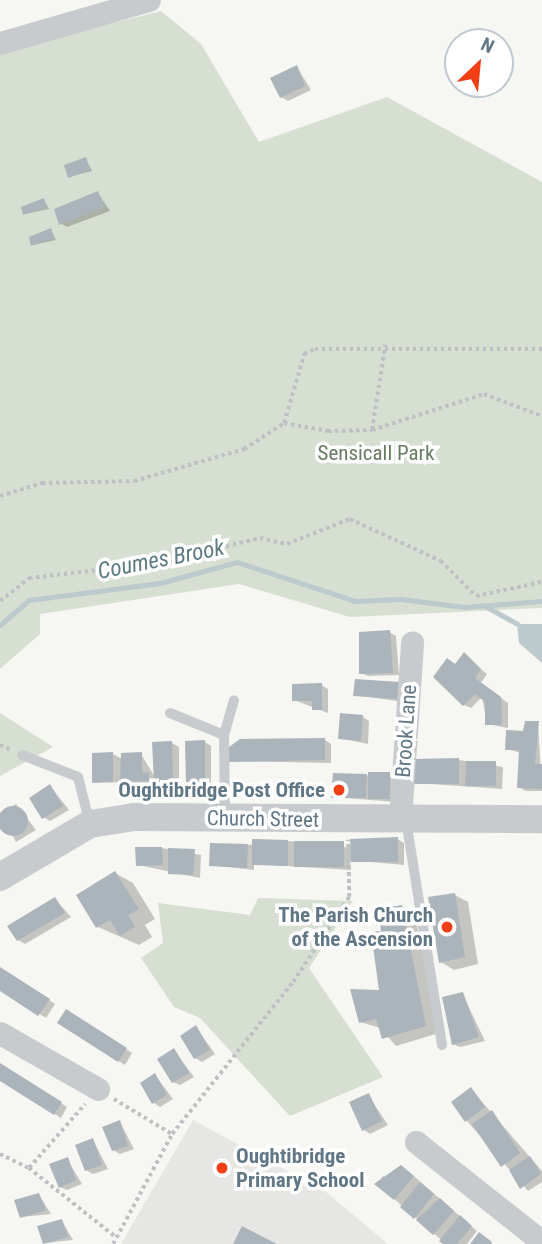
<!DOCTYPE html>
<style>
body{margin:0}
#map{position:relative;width:542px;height:1244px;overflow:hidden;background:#f6f6f2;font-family:"Roboto Condensed",sans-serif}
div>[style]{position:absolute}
.built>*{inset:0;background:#e6e7e5}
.green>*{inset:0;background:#d7ded2}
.water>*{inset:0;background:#bcc9cd}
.shadow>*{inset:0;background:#0003}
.stream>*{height:5px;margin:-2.5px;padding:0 2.5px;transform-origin:2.5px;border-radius:2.5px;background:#bcc9cd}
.building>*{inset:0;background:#abb4ba}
.round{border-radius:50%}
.path>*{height:3.5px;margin-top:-1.75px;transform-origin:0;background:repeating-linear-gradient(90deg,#bec1c3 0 3.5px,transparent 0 7px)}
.service>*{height:10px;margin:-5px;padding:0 5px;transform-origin:5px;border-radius:5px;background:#c8cbce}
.minor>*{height:23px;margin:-11.5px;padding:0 11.5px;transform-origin:11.5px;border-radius:11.5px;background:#c8cbce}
.tertiary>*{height:28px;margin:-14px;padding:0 14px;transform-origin:14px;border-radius:14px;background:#c8cbce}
.dots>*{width:19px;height:19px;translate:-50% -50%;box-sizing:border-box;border:4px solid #fff;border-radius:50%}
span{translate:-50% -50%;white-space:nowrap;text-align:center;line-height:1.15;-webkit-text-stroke:7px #fff;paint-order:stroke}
.park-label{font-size:21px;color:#687c61}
.street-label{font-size:21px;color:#627786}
.poi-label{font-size:21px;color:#627786;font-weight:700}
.right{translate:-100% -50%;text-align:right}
.left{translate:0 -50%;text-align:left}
.water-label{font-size:23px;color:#5e7a83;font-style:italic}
.north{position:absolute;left:444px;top:28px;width:70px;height:70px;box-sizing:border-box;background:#fff;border:2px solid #c0c9cf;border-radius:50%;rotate:26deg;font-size:19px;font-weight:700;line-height:28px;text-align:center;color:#627786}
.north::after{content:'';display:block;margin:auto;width:24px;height:32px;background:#f33f15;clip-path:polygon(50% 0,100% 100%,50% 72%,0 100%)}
</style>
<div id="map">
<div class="built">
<div style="clip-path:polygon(193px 1120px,326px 1192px,388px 1244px,121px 1244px)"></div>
</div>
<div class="green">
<div style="clip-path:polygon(161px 11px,201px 44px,259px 142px,387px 97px,542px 182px,542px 608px,350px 617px,239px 584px,40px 614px,40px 634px,0 669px,0 51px)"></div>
<div style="clip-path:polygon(0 713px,53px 747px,0 776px)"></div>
<div style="clip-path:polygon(258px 898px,353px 901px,309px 968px,383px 1077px,290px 1116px,200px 1018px,174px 1007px,141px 958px,163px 943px,158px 903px,250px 915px)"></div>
</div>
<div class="water">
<div style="clip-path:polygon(517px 624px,542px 624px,542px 663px,519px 643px)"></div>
</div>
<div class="shadow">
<div style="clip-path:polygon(297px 67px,311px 90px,288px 101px,281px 97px)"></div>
<div style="clip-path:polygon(86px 159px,92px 171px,69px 177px)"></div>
<div style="clip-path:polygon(98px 193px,110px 211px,67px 227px,60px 223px)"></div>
<div style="clip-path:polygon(44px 200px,49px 209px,25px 214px)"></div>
<div style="clip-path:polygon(51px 230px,56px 240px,33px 245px)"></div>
<div style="clip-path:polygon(389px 632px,396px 636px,399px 675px,368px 676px,361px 673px)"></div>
<div style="clip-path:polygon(464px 655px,487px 674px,481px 683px,508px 703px,508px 728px,487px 724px,482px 697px,471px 708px,464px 705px,456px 666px)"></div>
<div style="clip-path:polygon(399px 684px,404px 702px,355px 695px)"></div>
<div style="clip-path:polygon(321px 685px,328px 689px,328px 713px,294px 700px)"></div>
<div style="clip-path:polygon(363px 717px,369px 721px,368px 744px,339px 738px)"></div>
<div style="clip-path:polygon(538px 723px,542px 791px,526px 791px,519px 787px,521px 753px,507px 749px)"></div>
<div style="clip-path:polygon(325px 740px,331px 744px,331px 763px,230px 761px)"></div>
<div style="clip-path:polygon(205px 742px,211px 746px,211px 784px,194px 785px,188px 781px)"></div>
<div style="clip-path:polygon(172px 743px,179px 747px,179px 784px,94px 782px,113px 754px,122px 759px,141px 754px,156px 779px)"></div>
<div style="clip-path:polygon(459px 760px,503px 767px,502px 789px,416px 783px)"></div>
<div style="clip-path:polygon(370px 774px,397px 778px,396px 802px,333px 797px)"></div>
<div style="clip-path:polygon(50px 786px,69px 810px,50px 821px,43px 817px)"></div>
<div style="clip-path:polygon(16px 804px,36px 830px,16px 842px,0 813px)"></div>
<div style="clip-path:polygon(397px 839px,404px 843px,404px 865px,350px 860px,351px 870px,254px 864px,254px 870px,211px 865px,247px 845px,288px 841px,352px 848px)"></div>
<div style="clip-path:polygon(162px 848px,201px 855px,200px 878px,138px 865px)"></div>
<div style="clip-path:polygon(115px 873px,133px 883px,155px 919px,145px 925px,152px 937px,139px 945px,98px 927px)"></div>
<div style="clip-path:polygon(455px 895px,468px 902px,478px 964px,454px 970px,441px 962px)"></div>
<div style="clip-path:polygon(55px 899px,71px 917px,25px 944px,18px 940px)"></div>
<div style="clip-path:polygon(402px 907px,415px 915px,439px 1033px,396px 1046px,380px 1028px,360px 1022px,382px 992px,383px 932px)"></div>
<div style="clip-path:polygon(7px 972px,55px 1004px,46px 1018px,0 989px)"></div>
<div style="clip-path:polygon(462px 993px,485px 1041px,460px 1047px,453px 1044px)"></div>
<div style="clip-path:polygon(66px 1011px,132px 1053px,125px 1065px,59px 1023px)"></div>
<div style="clip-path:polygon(196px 1027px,215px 1054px,202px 1062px,195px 1058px)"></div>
<div style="clip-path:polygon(174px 1050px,194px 1077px,180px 1085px,173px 1082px)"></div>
<div style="clip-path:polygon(0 1065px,67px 1107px,61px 1118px,0 1079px)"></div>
<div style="clip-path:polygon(155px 1075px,173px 1099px,160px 1107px,154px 1103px)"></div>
<div style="clip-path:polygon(471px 1089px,542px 1171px,542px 1182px,528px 1191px,467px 1121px)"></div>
<div style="clip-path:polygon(368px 1095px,388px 1125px,370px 1134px,364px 1130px)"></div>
<div style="clip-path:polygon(120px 1122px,134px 1149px,120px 1154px,113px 1150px)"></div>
<div style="clip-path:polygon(93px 1140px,108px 1169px,93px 1174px,86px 1170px)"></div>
<div style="clip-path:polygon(67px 1159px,82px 1184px,67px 1190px,60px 1187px)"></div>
<div style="clip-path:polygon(408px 1171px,477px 1231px,467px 1244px,446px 1244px,377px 1184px,383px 1176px,390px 1180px)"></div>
<div style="clip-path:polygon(39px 1195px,51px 1214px,21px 1217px)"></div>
<div style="clip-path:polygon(62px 1221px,73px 1240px,45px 1243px)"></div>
</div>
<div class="stream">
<div style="left:485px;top:606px;width:37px;rotate:29deg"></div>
<div style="left:0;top:625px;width:38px;rotate:-41deg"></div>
<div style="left:29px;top:600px;width:132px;rotate:-7.4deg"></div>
<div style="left:160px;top:583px;width:80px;rotate:-15.3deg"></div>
<div style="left:237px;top:562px;width:124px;rotate:18.3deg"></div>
<div style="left:355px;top:601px;width:46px;rotate:-2.5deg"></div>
<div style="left:401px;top:599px;width:64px;rotate:7.1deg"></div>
<div style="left:465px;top:607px;width:77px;rotate:-4.5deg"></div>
</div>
<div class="building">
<div style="clip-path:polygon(297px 65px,305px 86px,280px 98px,270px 78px)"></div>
<div style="clip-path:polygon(86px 157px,90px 170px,68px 178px,64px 165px)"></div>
<div style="clip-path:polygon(98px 191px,105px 207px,59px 225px,54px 209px)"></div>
<div style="clip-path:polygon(44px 198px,47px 207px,23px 215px,21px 207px)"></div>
<div style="clip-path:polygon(51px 228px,54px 238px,31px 246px,29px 237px)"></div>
<div style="clip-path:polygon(390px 630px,393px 673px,359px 674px,359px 632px)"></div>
<div style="clip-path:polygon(464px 652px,481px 669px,475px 678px,501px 697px,502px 725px,485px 725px,485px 702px,475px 694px,463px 706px,433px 677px,447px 658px,455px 664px)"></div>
<div style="clip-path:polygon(355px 679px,400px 682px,398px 699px,353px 696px)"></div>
<div style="clip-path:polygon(322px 683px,322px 710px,312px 710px,312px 701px,292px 701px,292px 684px)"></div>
<div style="clip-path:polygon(340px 713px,363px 715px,361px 741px,338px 739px)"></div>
<div style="clip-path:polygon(525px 721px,539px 721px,535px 764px,542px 764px,542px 789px,517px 788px,519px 750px,505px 750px,506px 730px,523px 731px)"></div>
<div style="clip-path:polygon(325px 738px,325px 760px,229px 762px,229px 747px,240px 739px)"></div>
<div style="clip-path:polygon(205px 740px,205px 781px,186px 782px,185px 741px)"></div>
<div style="clip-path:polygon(172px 741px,173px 781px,154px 782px,152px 742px)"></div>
<div style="clip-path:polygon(113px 752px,113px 782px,92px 783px,92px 753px)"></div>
<div style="clip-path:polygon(142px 752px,142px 772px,149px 773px,149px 781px,120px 782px,121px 753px)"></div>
<div style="clip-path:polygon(459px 758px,459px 784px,414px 784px,415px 759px)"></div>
<div style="clip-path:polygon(466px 761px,496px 761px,496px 786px,465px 786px)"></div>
<div style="clip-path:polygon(368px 772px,390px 772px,390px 799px,368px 799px)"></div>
<div style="clip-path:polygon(333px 773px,367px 774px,366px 798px,331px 798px)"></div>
<div style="clip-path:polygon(50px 784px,63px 806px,42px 819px,29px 798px)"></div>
<div class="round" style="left:-2px;top:806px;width:30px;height:30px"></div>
<div style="clip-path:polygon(398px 837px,398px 862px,351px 862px,350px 839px)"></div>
<div style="clip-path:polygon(252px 839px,288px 840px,288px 866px,252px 865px)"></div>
<div style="clip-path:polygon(294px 841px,344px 841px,344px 867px,294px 867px)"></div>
<div style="clip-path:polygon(210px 843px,248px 844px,247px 868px,209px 866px)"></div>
<div style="clip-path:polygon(135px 847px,162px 847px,163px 865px,136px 866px)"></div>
<div style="clip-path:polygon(168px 848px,195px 849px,193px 875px,168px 874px)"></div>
<div style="clip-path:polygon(115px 871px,139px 909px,128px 915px,135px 927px,120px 936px,110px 920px,96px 928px,76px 895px)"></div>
<div style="clip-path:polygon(455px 893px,465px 957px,439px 963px,428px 897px)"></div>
<div style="clip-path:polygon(55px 897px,65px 913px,17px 941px,7px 926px)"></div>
<div style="clip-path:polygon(402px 905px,426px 1026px,382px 1039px,376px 1019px,359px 1023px,350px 989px,379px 990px,371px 932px,381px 931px,378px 909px)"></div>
<div style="clip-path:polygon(0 967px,50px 999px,38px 1016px,0 991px)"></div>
<div style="clip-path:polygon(463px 992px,479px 1037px,452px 1045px,442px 997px)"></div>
<div style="clip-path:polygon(66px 1009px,127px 1048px,118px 1062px,57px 1023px)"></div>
<div style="clip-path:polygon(196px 1025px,210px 1050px,194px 1059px,180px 1036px)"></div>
<div style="clip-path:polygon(174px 1048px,189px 1073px,172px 1083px,157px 1059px)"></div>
<div style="clip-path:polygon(0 1063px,62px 1102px,54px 1115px,0 1081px)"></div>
<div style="clip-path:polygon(155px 1073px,167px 1095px,152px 1104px,140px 1083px)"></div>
<div style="clip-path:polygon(471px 1087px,485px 1107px,465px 1122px,451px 1102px)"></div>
<div style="clip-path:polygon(369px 1093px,382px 1121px,362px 1131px,349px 1102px)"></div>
<div style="clip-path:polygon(492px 1110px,520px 1153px,501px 1167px,472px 1124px)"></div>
<div style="clip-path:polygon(120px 1120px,128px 1146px,112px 1151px,102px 1127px)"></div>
<div style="clip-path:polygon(93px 1138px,102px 1165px,85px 1171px,75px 1145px)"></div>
<div style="clip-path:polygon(530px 1156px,541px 1174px,520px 1189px,509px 1170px)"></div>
<div style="clip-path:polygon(68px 1157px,76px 1180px,59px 1188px,49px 1164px)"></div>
<div style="clip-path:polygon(401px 1165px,414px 1176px,394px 1200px,374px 1184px)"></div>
<div style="clip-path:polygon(420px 1182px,434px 1194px,414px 1219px,400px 1207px)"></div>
<div style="clip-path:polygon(39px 1193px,46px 1210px,20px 1218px,14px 1200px)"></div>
<div style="clip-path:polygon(440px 1198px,454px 1211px,433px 1235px,416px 1220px)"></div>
<div style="clip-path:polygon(460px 1215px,472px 1226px,457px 1244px,443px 1244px,439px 1241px)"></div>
<div style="clip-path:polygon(62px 1219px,68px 1237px,43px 1244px,37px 1226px)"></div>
<div style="clip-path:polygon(242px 1226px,277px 1244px,233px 1244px)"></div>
<div style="clip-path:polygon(479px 1232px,492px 1242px,491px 1244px,470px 1244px)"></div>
</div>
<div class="path">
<div style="left:284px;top:423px;width:45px;rotate:10.3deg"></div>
<div style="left:328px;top:431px;width:44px;rotate:-1.3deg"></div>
<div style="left:372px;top:430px;width:118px;rotate:-17.8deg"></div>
<div style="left:484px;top:394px;width:62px;rotate:20.8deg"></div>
<div style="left:372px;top:430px;width:86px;rotate:-81.3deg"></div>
<div style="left:0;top:496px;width:44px;rotate:-17.2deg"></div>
<div style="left:42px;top:483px;width:92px;rotate:-1.2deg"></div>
<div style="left:134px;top:481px;width:115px;rotate:-16.2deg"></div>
<div style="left:244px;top:449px;width:48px;rotate:-33deg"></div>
<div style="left:284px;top:423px;width:72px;rotate:-73.8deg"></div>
<div style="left:304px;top:354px;width:12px;rotate:-24deg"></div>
<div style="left:315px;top:349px;width:227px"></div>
<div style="left:0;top:601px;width:37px;rotate:-38deg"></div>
<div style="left:29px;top:578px;width:123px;rotate:-6.5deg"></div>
<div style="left:151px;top:564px;width:112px;rotate:-13.4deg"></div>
<div style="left:260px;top:538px;width:28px;rotate:13deg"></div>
<div style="left:287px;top:544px;width:68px;rotate:-21.6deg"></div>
<div style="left:350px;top:519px;width:100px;rotate:24.8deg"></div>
<div style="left:441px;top:561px;width:49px;rotate:45deg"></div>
<div style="left:476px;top:596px;width:67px;rotate:-12deg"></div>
<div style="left:0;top:745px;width:12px;rotate:24deg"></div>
<div style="left:114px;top:1099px;width:68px;rotate:31.1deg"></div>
<div style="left:0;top:1154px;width:32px;rotate:26deg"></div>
<div style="left:29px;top:1168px;width:85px;rotate:-48.8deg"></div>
<div style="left:29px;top:1168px;width:112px;rotate:38.5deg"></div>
<div style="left:113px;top:1244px;width:125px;rotate:-61.8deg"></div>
<div style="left:172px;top:1134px;width:194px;rotate:-51.5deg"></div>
<div style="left:293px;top:982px;width:102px;rotate:-56.6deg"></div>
<div style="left:349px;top:897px;width:57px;rotate:-91deg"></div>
</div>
<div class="service">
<div style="left:170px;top:713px;width:58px;rotate:22.2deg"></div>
<div style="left:224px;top:735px;width:80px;rotate:89.3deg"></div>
<div style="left:224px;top:735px;width:36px;rotate:-74deg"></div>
<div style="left:22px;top:755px;width:60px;rotate:21.4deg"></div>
<div style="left:78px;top:777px;width:49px;rotate:75.7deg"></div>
<div style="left:406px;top:820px;width:228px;rotate:80.9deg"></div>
</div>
<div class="minor">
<div style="left:0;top:43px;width:155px;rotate:-16.1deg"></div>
<div style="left:400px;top:820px;width:178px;rotate:-86.1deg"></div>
<div style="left:0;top:1033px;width:113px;rotate:29.7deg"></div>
<div style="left:416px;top:1142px;width:161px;rotate:38.4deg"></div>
</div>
<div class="tertiary">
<div style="left:0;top:877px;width:104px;rotate:-30.5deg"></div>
<div style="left:90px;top:824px;width:45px;rotate:-9deg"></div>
<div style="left:134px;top:817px;width:408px;rotate:0.3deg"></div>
</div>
<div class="dots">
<div style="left:339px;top:790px;background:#f33f15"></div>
<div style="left:447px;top:927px;background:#f33f15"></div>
<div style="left:222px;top:1168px;background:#f33f15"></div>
</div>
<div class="park-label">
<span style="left:376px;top:453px">Sensicall Park</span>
</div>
<div class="street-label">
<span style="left:406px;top:731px;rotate:-86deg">Brook Lane</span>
<span style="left:263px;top:819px;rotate:1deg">Church Street</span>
</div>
<div class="poi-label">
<span class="right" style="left:325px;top:790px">Oughtibridge Post Office</span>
<span class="right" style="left:433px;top:927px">The Parish Church<br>of the Ascension</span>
<span class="left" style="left:236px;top:1168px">Oughtibridge<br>Primary School</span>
</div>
<div class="water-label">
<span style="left:161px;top:560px;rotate:-11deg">Coumes Brook</span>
</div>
<div class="north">N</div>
</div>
